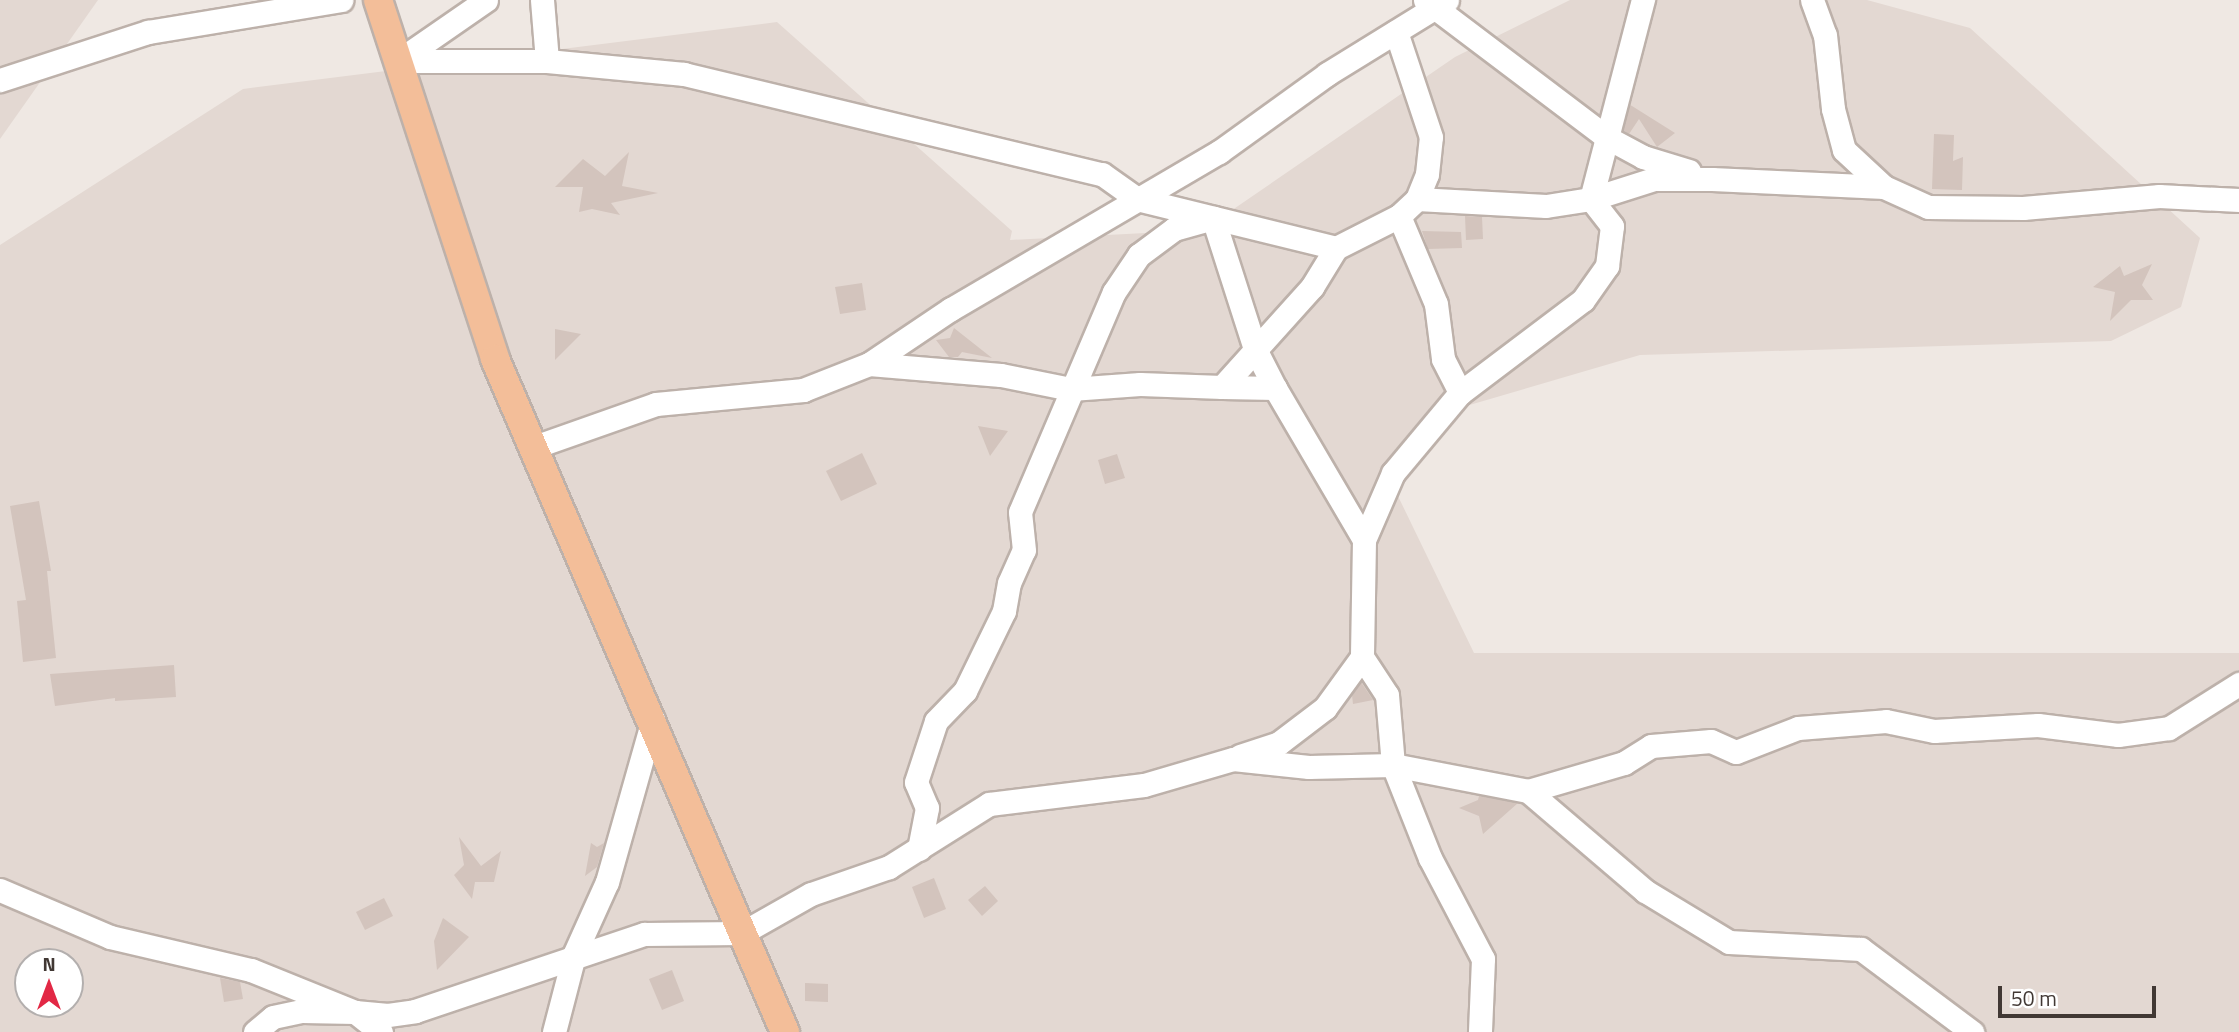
<!DOCTYPE html>
<style>
body{margin:0}
#map{position:relative;width:2239px;height:1032px;overflow:hidden;background:#efe8e3;font-family:"Titillium Web",sans-serif}
div>[style]{position:absolute}
.residential>*{inset:0;background:#e3d8d2}
.building>*{inset:0;background:#d3c4bd}
.roads{filter:drop-shadow(2px 0 #bdb1aa) drop-shadow(-2px 0 #bdb1aa) drop-shadow(0 2px #bdb1aa) drop-shadow(0 -2px #bdb1aa)}
.minor>*{height:23px;margin:-11.5px;padding:0 11.5px;transform-origin:11.5px;border-radius:11.5px;background:#fff}
.major>*{height:28px;margin:-14px;padding:0 14px;transform-origin:14px;border-radius:14px;background:#f3be99}
span{translate:-50% -50%;white-space:nowrap;text-align:center;line-height:1.15;-webkit-text-stroke:5px #fff;paint-order:stroke}
.north{position:absolute;left:14px;top:948px;width:70px;height:70px;box-sizing:border-box;background:#fff;border:2px solid #b3afae;border-radius:50%;rotate:0deg;font-size:19px;font-weight:700;line-height:28px;text-align:center;color:#413834}
.north::after{content:'';display:block;margin:auto;width:24px;height:32px;background:#e22845;clip-path:polygon(50% 0,100% 100%,50% 72%,0 100%)}
.scale{position:absolute;left:1998px;top:986px;width:158px;height:32px;box-sizing:border-box;border:4px solid #413834;border-top:0;padding-left:9px;font-size:21px;line-height:24px;white-space:nowrap;color:#413834;-webkit-text-stroke:5px #fff;paint-order:stroke}
</style>
<div id="map">
<div class="residential">
<div style="clip-path:polygon(0 0,98px 0,0 139px)"></div>
<div style="clip-path:polygon(evenodd,1570px 0,1867px 0,1970px 28px,2200px 238px,2181px 307px,2111px 341px,1640px 355px,1425px 418px,1396px 492px,1474px 653px,2239px 653px,2239px 1032px,0 1032px,0 245px,243px 89px,777px 22px,1012px 231px,1010px 240px,1203px 230px,1455px 57px,1570px 0,28px 962px,70px 962px,70px 1004px,28px 1004px,28px 962px)"></div>
</div>
<div class="building">
<div style="clip-path:polygon(1630px 105px,1632px 106px,1675px 133px,1657px 147px,1639px 119px,1629px 134px,1623px 130px)"></div>
<div style="clip-path:polygon(1934px 134px,1954px 135px,1953px 161px,1963px 157px,1962px 190px,1932px 189px)"></div>
<div style="clip-path:polygon(629px 152px,622px 186px,658px 193px,611px 203px,620px 215px,592px 209px,579px 212px,583px 187px,555px 187px,583px 159px,605px 176px)"></div>
<div style="clip-path:polygon(1465px 216px,1482px 217px,1483px 239px,1466px 240px)"></div>
<div style="clip-path:polygon(1422px 231px,1461px 232px,1462px 248px,1428px 249px)"></div>
<div style="clip-path:polygon(2152px 264px,2142px 285px,2153px 300px,2131px 300px,2110px 321px,2115px 292px,2093px 287px,2120px 266px,2124px 276px)"></div>
<div style="clip-path:polygon(862px 283px,866px 310px,840px 314px,835px 287px)"></div>
<div style="clip-path:polygon(954px 328px,992px 358px,962px 352px,958px 357px,949px 357px,936px 340px,950px 338px)"></div>
<div style="clip-path:polygon(555px 329px,581px 334px,555px 360px)"></div>
<div style="clip-path:polygon(978px 426px,1008px 431px,990px 456px)"></div>
<div style="clip-path:polygon(862px 453px,877px 484px,841px 501px,826px 471px)"></div>
<div style="clip-path:polygon(1117px 454px,1125px 478px,1105px 484px,1098px 460px)"></div>
<div style="clip-path:polygon(39px 501px,51px 571px,47px 571px,56px 658px,23px 662px,17px 601px,26px 600px,10px 506px)"></div>
<div style="clip-path:polygon(174px 665px,176px 697px,115px 701px,115px 698px,55px 706px,50px 674px)"></div>
<div style="clip-path:polygon(1361px 682px,1373px 700px,1353px 704px,1352px 695px)"></div>
<div style="clip-path:polygon(1479px 796px,1518px 803px,1483px 834px,1479px 816px,1459px 808px,1478px 800px)"></div>
<div style="clip-path:polygon(459px 837px,481px 866px,501px 851px,494px 882px,475px 882px,472px 899px,454px 875px,464px 865px)"></div>
<div style="clip-path:polygon(591px 843px,597px 847px,604px 843px,597px 867px,585px 876px)"></div>
<div style="clip-path:polygon(934px 878px,946px 909px,924px 918px,912px 887px)"></div>
<div style="clip-path:polygon(985px 886px,998px 901px,982px 916px,968px 900px)"></div>
<div style="clip-path:polygon(384px 898px,393px 916px,365px 930px,356px 912px)"></div>
<div style="clip-path:polygon(443px 918px,469px 937px,437px 970px,434px 941px)"></div>
<div style="clip-path:polygon(672px 970px,684px 1001px,662px 1010px,649px 979px)"></div>
<div style="clip-path:polygon(220px 978px,240px 982px,243px 999px,224px 1002px)"></div>
<div style="clip-path:polygon(805px 983px,828px 984px,828px 1002px,805px 1001px)"></div>
</div>
<div class="roads">
<div class="minor">
<div style="left:542px;top:0;width:61px;rotate:85.3deg"></div>
<div style="left:1425px;top:0;width:227px;rotate:37.1deg"></div>
<div style="left:1606px;top:137px;width:42px;rotate:28.4deg"></div>
<div style="left:1643px;top:157px;width:48px;rotate:16.9deg"></div>
<div style="left:1812px;top:0;width:37px;rotate:70deg"></div>
<div style="left:1825px;top:35px;width:74px;rotate:83.8deg"></div>
<div style="left:1833px;top:109px;width:42px;rotate:75deg"></div>
<div style="left:1844px;top:150px;width:54px;rotate:42.8deg"></div>
<div style="left:398px;top:61px;width:149px"></div>
<div style="left:547px;top:61px;width:138px;rotate:5.4deg"></div>
<div style="left:684px;top:74px;width:430px;rotate:13.5deg"></div>
<div style="left:1102px;top:174px;width:43px;rotate:35.5deg"></div>
<div style="left:1137px;top:199px;width:205px;rotate:13.8deg"></div>
<div style="left:398px;top:61px;width:107px;rotate:-34.7deg"></div>
<div style="left:0;top:80px;width:156px;rotate:-18deg"></div>
<div style="left:148px;top:32px;width:196px;rotate:-9.4deg"></div>
<div style="left:1417px;top:199px;width:129px;rotate:3.1deg"></div>
<div style="left:1546px;top:206px;width:46px;rotate:-8.8deg"></div>
<div style="left:1591px;top:199px;width:66px;rotate:-17.6deg"></div>
<div style="left:1654px;top:179px;width:58px"></div>
<div style="left:1712px;top:179px;width:172px;rotate:2.7deg"></div>
<div style="left:1884px;top:187px;width:48px;rotate:24.4deg"></div>
<div style="left:1928px;top:207px;width:95px;rotate:0.6deg"></div>
<div style="left:2023px;top:208px;width:137px;rotate:-5deg"></div>
<div style="left:2159px;top:196px;width:80px;rotate:2.9deg"></div>
<div style="left:1399px;top:216px;width:95px;rotate:67.2deg"></div>
<div style="left:1436px;top:304px;width:55px;rotate:82.7deg"></div>
<div style="left:1443px;top:359px;width:38px;rotate:63deg"></div>
<div style="left:869px;top:364px;width:132px;rotate:4.8deg"></div>
<div style="left:1001px;top:375px;width:71px;rotate:11.3deg"></div>
<div style="left:1071px;top:389px;width:69px;rotate:-4.1deg"></div>
<div style="left:1140px;top:384px;width:82px;rotate:2.1deg"></div>
<div style="left:1222px;top:387px;width:135px;rotate:-48deg"></div>
<div style="left:1312px;top:287px;width:46px;rotate:-58.4deg"></div>
<div style="left:1336px;top:248px;width:71px;rotate:-26.9deg"></div>
<div style="left:1399px;top:216px;width:25px;rotate:-43deg"></div>
<div style="left:1417px;top:199px;width:27px;rotate:-68deg"></div>
<div style="left:1427px;top:174px;width:37px;rotate:-84deg"></div>
<div style="left:1431px;top:137px;width:111px;rotate:-108.4deg"></div>
<div style="left:1222px;top:387px;width:53px;rotate:1.1deg"></div>
<div style="left:1275px;top:388px;width:176px;rotate:59.6deg"></div>
<div style="left:1364px;top:540px;width:117px;rotate:91deg"></div>
<div style="left:1362px;top:657px;width:45px;rotate:56.7deg"></div>
<div style="left:1387px;top:695px;width:70px;rotate:85.1deg"></div>
<div style="left:1393px;top:765px;width:137px;rotate:10.9deg"></div>
<div style="left:1528px;top:791px;width:100px;rotate:-16.3deg"></div>
<div style="left:1624px;top:763px;width:32px;rotate:-32deg"></div>
<div style="left:1651px;top:746px;width:60px;rotate:-4.8deg"></div>
<div style="left:1711px;top:741px;width:27px;rotate:24deg"></div>
<div style="left:1736px;top:752px;width:66px;rotate:-21.2deg"></div>
<div style="left:1798px;top:728px;width:88px;rotate:-4.5deg"></div>
<div style="left:1886px;top:721px;width:49px;rotate:11.8deg"></div>
<div style="left:1934px;top:731px;width:104px;rotate:-3.3deg"></div>
<div style="left:2038px;top:725px;width:81px;rotate:7.1deg"></div>
<div style="left:2118px;top:735px;width:51px;rotate:-7.8deg"></div>
<div style="left:2169px;top:728px;width:83px;rotate:-32.2deg"></div>
<div style="left:534px;top:447px;width:129px;rotate:-19.4deg"></div>
<div style="left:656px;top:404px;width:148px;rotate:-5.4deg"></div>
<div style="left:803px;top:390px;width:71px;rotate:-21.5deg"></div>
<div style="left:869px;top:364px;width:99px;rotate:-33.9deg"></div>
<div style="left:951px;top:309px;width:311px;rotate:-30.4deg"></div>
<div style="left:1219px;top:152px;width:133px;rotate:-35.8deg"></div>
<div style="left:1327px;top:74px;width:141px;rotate:-31.7deg"></div>
<div style="left:1364px;top:540px;width:73px;rotate:-66.6deg"></div>
<div style="left:1393px;top:473px;width:104px;rotate:-50.1deg"></div>
<div style="left:1460px;top:393px;width:154px;rotate:-37.1deg"></div>
<div style="left:1583px;top:300px;width:42px;rotate:-54.8deg"></div>
<div style="left:1607px;top:266px;width:40px;rotate:-82.9deg"></div>
<div style="left:1612px;top:226px;width:34px;rotate:-128deg"></div>
<div style="left:1591px;top:199px;width:206px;rotate:-75.4deg"></div>
<div style="left:1240px;top:756px;width:41px;rotate:-18.4deg"></div>
<div style="left:1279px;top:743px;width:58px;rotate:-37.3deg"></div>
<div style="left:1325px;top:708px;width:63px;rotate:-54deg"></div>
<div style="left:1528px;top:791px;width:154px;rotate:40.5deg"></div>
<div style="left:1645px;top:891px;width:98px;rotate:31.3deg"></div>
<div style="left:1729px;top:942px;width:132px;rotate:3deg"></div>
<div style="left:1861px;top:949px;width:139px;rotate:36.8deg"></div>
<div style="left:919px;top:849px;width:42px;rotate:-79deg"></div>
<div style="left:927px;top:808px;width:28px;rotate:-113deg"></div>
<div style="left:916px;top:782px;width:64px;rotate:-71.8deg"></div>
<div style="left:936px;top:721px;width:42px;rotate:-46deg"></div>
<div style="left:965px;top:691px;width:89px;rotate:-64deg"></div>
<div style="left:1004px;top:611px;width:28px;rotate:-80deg"></div>
<div style="left:1009px;top:583px;width:36px;rotate:-66deg"></div>
<div style="left:1024px;top:550px;width:38px;rotate:-96deg"></div>
<div style="left:1020px;top:512px;width:239px;rotate:-66.9deg"></div>
<div style="left:1114px;top:292px;width:45px;rotate:-56deg"></div>
<div style="left:1139px;top:255px;width:44px;rotate:-36.6deg"></div>
<div style="left:1174px;top:229px;width:41px;rotate:-15.8deg"></div>
<div style="left:1213px;top:218px;width:138px;rotate:72.2deg"></div>
<div style="left:1255px;top:349px;width:44px;rotate:62.9deg"></div>
<div style="left:0;top:890px;width:120px;rotate:23.1deg"></div>
<div style="left:110px;top:937px;width:145px;rotate:13.2deg"></div>
<div style="left:251px;top:970px;width:112px;rotate:22deg"></div>
<div style="left:355px;top:1012px;width:33px;rotate:5deg"></div>
<div style="left:388px;top:1015px;width:27px;rotate:-8deg"></div>
<div style="left:415px;top:1011px;width:242px;rotate:-18.6deg"></div>
<div style="left:644px;top:934px;width:98px;rotate:-0.6deg"></div>
<div style="left:742px;top:933px;width:79px;rotate:-29.5deg"></div>
<div style="left:811px;top:894px;width:83px;rotate:-19.1deg"></div>
<div style="left:889px;top:867px;width:118px;rotate:-32.2deg"></div>
<div style="left:989px;top:804px;width:156px;rotate:-7deg"></div>
<div style="left:1144px;top:785px;width:93px;rotate:-16.3deg"></div>
<div style="left:1233px;top:759px;width:76px;rotate:6deg"></div>
<div style="left:1309px;top:767px;width:84px;rotate:-1.4deg"></div>
<div style="left:1393px;top:765px;width:100px;rotate:68.3deg"></div>
<div style="left:1430px;top:858px;width:114px;rotate:62.3deg"></div>
<div style="left:1483px;top:959px;width:73px;rotate:92.4deg"></div>
<div style="left:255px;top:1032px;width:23px;rotate:-40deg"></div>
<div style="left:273px;top:1017px;width:30px;rotate:-12deg"></div>
<div style="left:302px;top:1011px;width:53px;rotate:1.1deg"></div>
<div style="left:355px;top:1012px;width:33px;rotate:38deg"></div>
<div style="left:554px;top:1032px;width:80px;rotate:-75.4deg"></div>
<div style="left:574px;top:955px;width:80px;rotate:-65.7deg"></div>
<div style="left:607px;top:882px;width:169px;rotate:-74.2deg"></div>
</div>
<div class="major">
<div style="left:378px;top:0;width:378px;rotate:71.9deg"></div>
<div style="left:495px;top:359px;width:733px;rotate:66.69deg"></div>
</div>
</div>
<div class="north">N</div>
<div class="scale">50 m</div>
</div>
